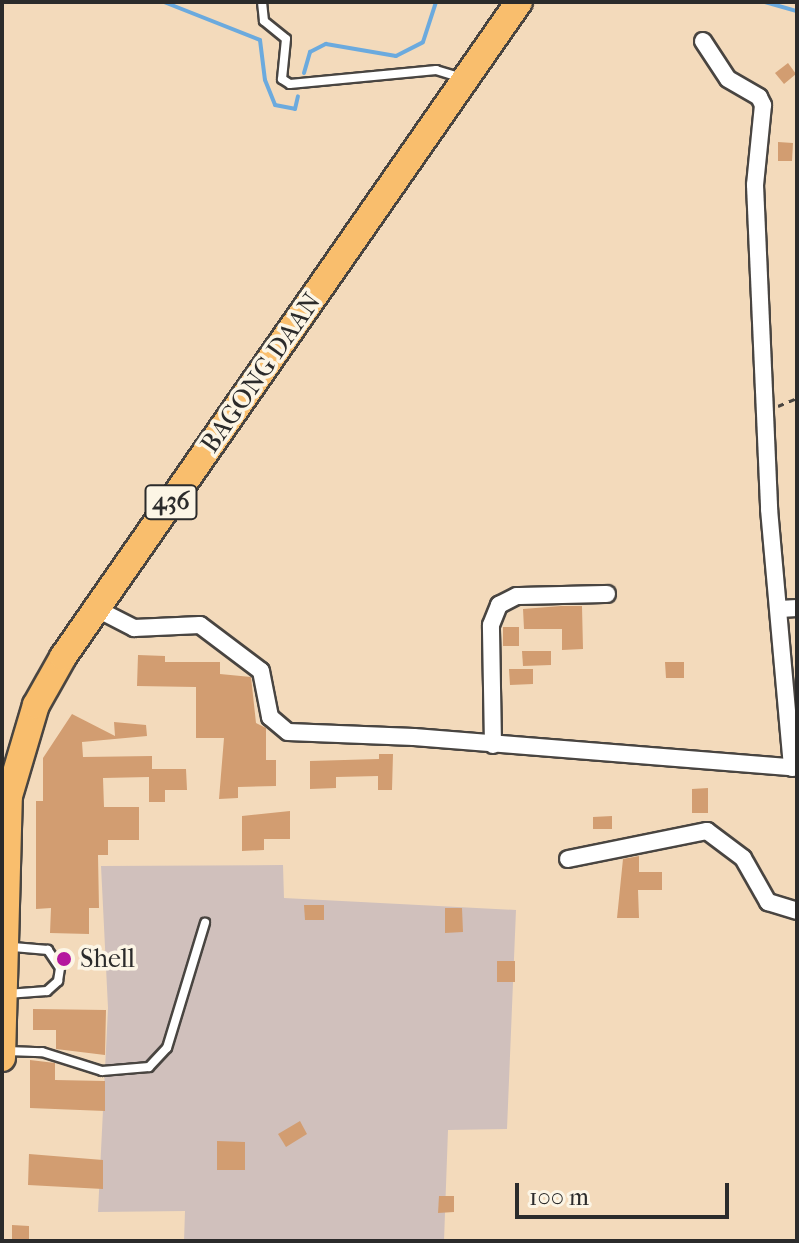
<!DOCTYPE html>
<style>
body{margin:0}
#map{position:relative;width:799px;height:1243px;overflow:hidden;background:#f3dabb;font-family:"IM FELL French Canon",serif}
div>[style]{position:absolute}
.industrial>*{inset:0;background:#d0c0bc}
.stream>*{height:4px;margin:-2px;padding:0 2px;transform-origin:2px;border-radius:2px;background:#6baade}
.building>*{inset:0;background:#d29d71}
.path>*{height:3px;margin-top:-1.5px;transform-origin:0;background:repeating-linear-gradient(90deg,#494541 0 6px,transparent 0 12px)}
.roads{filter:drop-shadow(2px 0 #494541) drop-shadow(-2px 0 #494541) drop-shadow(0 2px #494541) drop-shadow(0 -2px #494541)}
.lane>*{height:8px;margin:-4px;padding:0 4px;transform-origin:4px;border-radius:4px;background:#fff}
.street>*{height:16px;margin:-8px;padding:0 8px;transform-origin:8px;border-radius:8px;background:#fff}
.primary>*{height:26px;margin:-13px;padding:0 13px;transform-origin:13px;border-radius:13px;background:#f9be6d}
.dots>*{width:22px;height:22px;translate:-50% -50%;box-sizing:border-box;border:4px solid #fcf5e5;border-radius:50%}
span{translate:-50% -50%;white-space:nowrap;text-align:center;line-height:1.15;-webkit-text-stroke:7px #fcf5e5;paint-order:stroke}
.shield-label span{padding:2px 6px;background:#fcf5e5;border:2px solid;border-radius:6px;-webkit-text-stroke-width:0}
.shield-label{font-size:24px;color:#2b2b2b;font-weight:700}
.street-label{font-size:26px;color:#2b2b2b}
.poi-label{font-size:26px;color:#2b2b2b}
.left{translate:0 -50%;text-align:left}
.frame{position:absolute;inset:0;border:4px solid #2b2b2b;pointer-events:none}
.scale{position:absolute;left:515px;top:1183px;width:214px;height:36px;box-sizing:border-box;border:4px solid #2b2b2b;border-top:0;padding-left:10px;font-size:24px;line-height:28px;white-space:nowrap;color:#2b2b2b;-webkit-text-stroke:6px #fcf5e5;paint-order:stroke}
</style>
<div id="map">
<div class="industrial">
<div style="clip-path:polygon(283px 865px,284px 898px,516px 910px,507px 1129px,448px 1130px,444px 1241px,184px 1241px,185px 1211px,98px 1212px,108px 1008px,101px 866px)"></div>
</div>
<div class="stream">
<div style="left:164px;top:2px;width:103px;rotate:21.6deg"></div>
<div style="left:260px;top:40px;width:40px;rotate:82.9deg"></div>
<div style="left:265px;top:80px;width:27px;rotate:68deg"></div>
<div style="left:275px;top:105px;width:20px;rotate:11deg"></div>
<div style="left:295px;top:109px;width:13px;rotate:-77deg"></div>
<div style="left:765px;top:2px;width:33px;rotate:16deg"></div>
<div style="left:304px;top:73px;width:22px;rotate:-74deg"></div>
<div style="left:310px;top:52px;width:18px;rotate:-27deg"></div>
<div style="left:326px;top:44px;width:71px;rotate:9.7deg"></div>
<div style="left:396px;top:56px;width:30px;rotate:-27deg"></div>
<div style="left:423px;top:42px;width:42px;rotate:-72deg"></div>
</div>
<div class="building">
<div style="clip-path:polygon(788px 63px,796px 74px,784px 84px,775px 73px)"></div>
<div style="clip-path:polygon(778px 142px,793px 143px,792px 161px,778px 161px)"></div>
<div style="clip-path:polygon(561px 606px,582px 606px,583px 649px,562px 650px,562px 629px,524px 629px,523px 609px)"></div>
<div style="clip-path:polygon(503px 627px,519px 627px,519px 646px,503px 646px)"></div>
<div style="clip-path:polygon(522px 651px,551px 651px,551px 665px,523px 666px)"></div>
<div style="clip-path:polygon(138px 655px,165px 656px,165px 662px,220px 662px,220px 674px,251px 677px,256px 723px,266px 728px,266px 760px,276px 760px,276px 786px,238px 787px,238px 798px,219px 799px,224px 738px,196px 738px,196px 687px,137px 686px)"></div>
<div style="clip-path:polygon(665px 662px,684px 662px,684px 678px,666px 678px)"></div>
<div style="clip-path:polygon(509px 669px,533px 669px,533px 684px,510px 685px)"></div>
<div style="clip-path:polygon(72px 714px,115px 736px,114px 722px,146px 725px,147px 736px,82px 742px,83px 757px,152px 756px,152px 769px,186px 769px,187px 790px,165px 790px,165px 802px,149px 802px,149px 777px,103px 778px,104px 807px,139px 807px,139px 840px,108px 840px,108px 855px,98px 855px,99px 908px,89px 908px,89px 934px,50px 933px,51px 908px,36px 909px,36px 801px,43px 801px,43px 758px)"></div>
<div style="clip-path:polygon(379px 754px,393px 754px,392px 790px,378px 790px,378px 776px,336px 777px,336px 788px,310px 789px,310px 761px,379px 759px)"></div>
<div style="clip-path:polygon(708px 788px,708px 813px,692px 813px,692px 789px)"></div>
<div style="clip-path:polygon(290px 811px,290px 839px,264px 839px,264px 850px,242px 851px,242px 816px)"></div>
<div style="clip-path:polygon(612px 816px,612px 829px,593px 829px,593px 817px)"></div>
<div style="clip-path:polygon(639px 856px,639px 872px,662px 872px,662px 890px,638px 890px,639px 918px,617px 918px,623px 859px)"></div>
<div style="clip-path:polygon(304px 905px,324px 905px,324px 920px,305px 920px)"></div>
<div style="clip-path:polygon(445px 908px,462px 908px,463px 932px,445px 933px)"></div>
<div style="clip-path:polygon(497px 961px,515px 961px,515px 982px,497px 982px)"></div>
<div style="clip-path:polygon(33px 1009px,106px 1010px,105px 1055px,56px 1049px,56px 1030px,33px 1030px)"></div>
<div style="clip-path:polygon(30px 1060px,55px 1063px,55px 1080px,105px 1081px,105px 1111px,30px 1108px)"></div>
<div style="clip-path:polygon(300px 1121px,307px 1134px,286px 1147px,278px 1134px)"></div>
<div style="clip-path:polygon(217px 1141px,245px 1142px,245px 1170px,217px 1170px)"></div>
<div style="clip-path:polygon(29px 1154px,103px 1160px,103px 1189px,28px 1185px)"></div>
<div style="clip-path:polygon(439px 1196px,454px 1196px,454px 1212px,438px 1213px)"></div>
<div style="clip-path:polygon(12px 1225px,29px 1226px,29px 1241px,12px 1241px)"></div>
</div>
<div class="path">
<div style="left:778px;top:406px;width:21px;rotate:-23deg"></div>
</div>
<div class="roads">
<div class="lane">
<div style="left:262px;top:2px;width:19px;rotate:84deg"></div>
<div style="left:264px;top:21px;width:28px;rotate:39deg"></div>
<div style="left:286px;top:39px;width:40px;rotate:95.7deg"></div>
<div style="left:282px;top:79px;width:9px;rotate:32deg"></div>
<div style="left:290px;top:84px;width:147px;rotate:-5.5deg"></div>
<div style="left:436px;top:70px;width:27px;rotate:17deg"></div>
<div style="left:7px;top:994px;width:40px;rotate:-4.3deg"></div>
<div style="left:47px;top:991px;width:15px;rotate:-42deg"></div>
<div style="left:58px;top:981px;width:13px;rotate:-81deg"></div>
<div style="left:60px;top:968px;width:22px;rotate:-124deg"></div>
<div style="left:48px;top:950px;width:38px;rotate:-175deg"></div>
<div style="left:7px;top:1051px;width:35px;rotate:2deg"></div>
<div style="left:42px;top:1052px;width:63px;rotate:17.6deg"></div>
<div style="left:102px;top:1071px;width:47px;rotate:-4.9deg"></div>
<div style="left:149px;top:1067px;width:26px;rotate:-47deg"></div>
<div style="left:167px;top:1048px;width:131px;rotate:-73.1deg"></div>
</div>
<div class="street">
<div style="left:703px;top:41px;width:45px;rotate:56.7deg"></div>
<div style="left:728px;top:79px;width:36px;rotate:30deg"></div>
<div style="left:759px;top:97px;width:9px;rotate:63deg"></div>
<div style="left:763px;top:105px;width:80px;rotate:95.7deg"></div>
<div style="left:755px;top:185px;width:324px;rotate:87.5deg"></div>
<div style="left:769px;top:509px;width:260px;rotate:84.9deg"></div>
<div style="left:97px;top:609px;width:42px;rotate:27.2deg"></div>
<div style="left:134px;top:628px;width:66px;rotate:-2.6deg"></div>
<div style="left:200px;top:625px;width:76px;rotate:37deg"></div>
<div style="left:261px;top:671px;width:47px;rotate:78.9deg"></div>
<div style="left:270px;top:717px;width:23px;rotate:40deg"></div>
<div style="left:288px;top:732px;width:126px;rotate:2.3deg"></div>
<div style="left:414px;top:737px;width:384px;rotate:4.6deg"></div>
<div style="left:780px;top:609px;width:17px;rotate:-3deg"></div>
<div style="left:493px;top:745px;width:120px;rotate:-91deg"></div>
<div style="left:491px;top:625px;width:22px;rotate:-68deg"></div>
<div style="left:499px;top:605px;width:20px;rotate:-27deg"></div>
<div style="left:517px;top:596px;width:90px;rotate:-1.3deg"></div>
<div style="left:568px;top:859px;width:142px;rotate:-11.4deg"></div>
<div style="left:707px;top:831px;width:45px;rotate:36.9deg"></div>
<div style="left:743px;top:858px;width:51px;rotate:60.4deg"></div>
<div style="left:768px;top:902px;width:30px;rotate:17deg"></div>
</div>
<div class="primary">
<div style="left:2px;top:1058px;width:262px;rotate:-88.5deg"></div>
<div style="left:9px;top:796px;width:95px;rotate:-73.5deg"></div>
<div style="left:36px;top:705px;width:55px;rotate:-60.6deg"></div>
<div style="left:63px;top:657px;width:798px;rotate:-55.16deg"></div>
</div>
</div>
<div class="dots">
<div style="left:64px;top:959px;background:#b5179e"></div>
</div>
<div class="shield-label">
<span style="left:171px;top:502px">436</span>
</div>
<div class="street-label">
<span style="left:261px;top:373px;rotate:-55deg">BAGONG DAAN</span>
</div>
<div class="poi-label">
<span class="left" style="left:80px;top:959px">Shell</span>
</div>
<div class="frame"></div>
<div class="scale">100 m</div>
</div>
